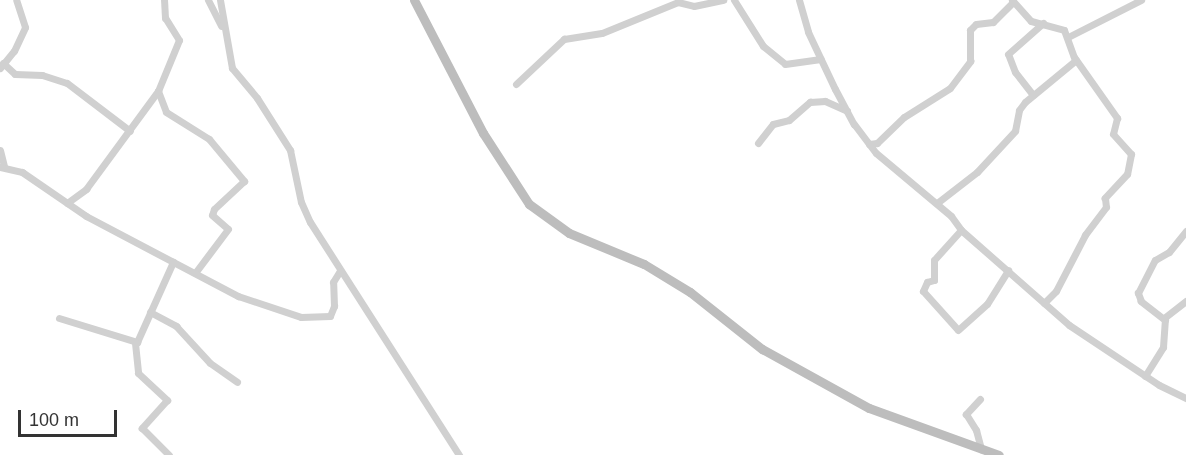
<!DOCTYPE html>
<style>
body{margin:0}
#map{position:relative;width:1186px;height:455px;overflow:hidden;background:#fff;font-family:Helvetica,sans-serif}
div>[style]{position:absolute}
.street>*{height:7px;margin:-3.5px;padding:0 3.5px;transform-origin:3.5px;border-radius:3.5px;background:#d0d0d0}
.secondary>*{height:9px;margin:-4.5px;padding:0 4.5px;transform-origin:4.5px;border-radius:4.5px;background:#bdbdbd}
span{translate:-50% -50%;white-space:nowrap;text-align:center;line-height:1.15;-webkit-text-stroke:6px #fff;paint-order:stroke}
.scale{position:absolute;left:18px;top:410px;width:99px;height:27px;box-sizing:border-box;border:3px solid #333;border-top:0;padding-left:8px;font-size:18px;line-height:21px;white-space:nowrap;color:#333;-webkit-text-stroke:4px #fff;paint-order:stroke}
</style>
<div id="map">
<div class="street">
<div style="left:208px;top:0;width:29px;rotate:63deg"></div>
<div style="left:220px;top:0;width:69px;rotate:80deg"></div>
<div style="left:232px;top:68px;width:39px;rotate:50deg"></div>
<div style="left:257px;top:98px;width:62px;rotate:57.6deg"></div>
<div style="left:290px;top:150px;width:53px;rotate:78.1deg"></div>
<div style="left:301px;top:202px;width:22px;rotate:66deg"></div>
<div style="left:310px;top:222px;width:277px;rotate:57.4deg"></div>
<div style="left:734px;top:0;width:54px;rotate:57.8deg"></div>
<div style="left:763px;top:46px;width:28px;rotate:39deg"></div>
<div style="left:785px;top:64px;width:36px;rotate:-8deg"></div>
<div style="left:799px;top:0;width:33px;rotate:74deg"></div>
<div style="left:808px;top:32px;width:63px;rotate:64.7deg"></div>
<div style="left:835px;top:89px;width:40px;rotate:62deg"></div>
<div style="left:854px;top:124px;width:36px;rotate:53deg"></div>
<div style="left:876px;top:153px;width:98px;rotate:40deg"></div>
<div style="left:951px;top:216px;width:17px;rotate:54deg"></div>
<div style="left:961px;top:230px;width:144px;rotate:41.3deg"></div>
<div style="left:1069px;top:325px;width:108px;rotate:33.7deg"></div>
<div style="left:1159px;top:385px;width:30px;rotate:26deg"></div>
<div style="left:1012px;top:0;width:28px;rotate:48deg"></div>
<div style="left:1031px;top:21px;width:34px;rotate:15deg"></div>
<div style="left:1064px;top:30px;width:29px;rotate:70deg"></div>
<div style="left:1074px;top:57px;width:75px;rotate:54.8deg"></div>
<div style="left:1117px;top:118px;width:16px;rotate:104deg"></div>
<div style="left:1113px;top:134px;width:27px;rotate:48deg"></div>
<div style="left:1131px;top:154px;width:20px;rotate:101deg"></div>
<div style="left:1127px;top:174px;width:33px;rotate:133deg"></div>
<div style="left:1105px;top:198px;width:9px;rotate:84deg"></div>
<div style="left:1106px;top:207px;width:35px;rotate:127deg"></div>
<div style="left:1085px;top:235px;width:63px;rotate:117.4deg"></div>
<div style="left:1056px;top:291px;width:17px;rotate:135deg"></div>
<div style="left:1068px;top:37px;width:82px;rotate:-26.9deg"></div>
<div style="left:3px;top:63px;width:16px;rotate:43deg"></div>
<div style="left:15px;top:74px;width:27px;rotate:2deg"></div>
<div style="left:42px;top:75px;width:26px;rotate:18deg"></div>
<div style="left:67px;top:83px;width:79px;rotate:37.3deg"></div>
<div style="left:0;top:68px;width:22px;rotate:-51deg"></div>
<div style="left:14px;top:51px;width:26px;rotate:-65deg"></div>
<div style="left:25px;top:27px;width:28px;rotate:-108deg"></div>
<div style="left:516px;top:84px;width:66px;rotate:-43.2deg"></div>
<div style="left:564px;top:39px;width:38px;rotate:-9deg"></div>
<div style="left:602px;top:33px;width:82px;rotate:-22.2deg"></div>
<div style="left:678px;top:2px;width:16px;rotate:14deg"></div>
<div style="left:694px;top:6px;width:30px;rotate:-12deg"></div>
<div style="left:158px;top:91px;width:22px;rotate:69deg"></div>
<div style="left:166px;top:112px;width:51px;rotate:32.1deg"></div>
<div style="left:209px;top:139px;width:55px;rotate:50.2deg"></div>
<div style="left:244px;top:181px;width:41px;rotate:137deg"></div>
<div style="left:214px;top:209px;width:6px;rotate:108deg"></div>
<div style="left:212px;top:215px;width:21px;rotate:41deg"></div>
<div style="left:228px;top:229px;width:55px;rotate:126.9deg"></div>
<div style="left:1033px;top:95px;width:29px;rotate:-128deg"></div>
<div style="left:1015px;top:72px;width:19px;rotate:-111deg"></div>
<div style="left:1008px;top:54px;width:47px;rotate:-41.5deg"></div>
<div style="left:758px;top:143px;width:24px;rotate:-52deg"></div>
<div style="left:773px;top:124px;width:16px;rotate:-14deg"></div>
<div style="left:789px;top:120px;width:28px;rotate:-41deg"></div>
<div style="left:810px;top:102px;width:15px;rotate:-4deg"></div>
<div style="left:825px;top:101px;width:24px;rotate:24deg"></div>
<div style="left:869px;top:144px;width:8px;rotate:-7deg"></div>
<div style="left:877px;top:143px;width:37px;rotate:-44deg"></div>
<div style="left:904px;top:117px;width:54px;rotate:-32.2deg"></div>
<div style="left:950px;top:88px;width:34px;rotate:-53deg"></div>
<div style="left:970px;top:61px;width:31px;rotate:-90deg"></div>
<div style="left:970px;top:30px;width:8px;rotate:-45deg"></div>
<div style="left:976px;top:24px;width:17px;rotate:-7deg"></div>
<div style="left:993px;top:22px;width:28px;rotate:-45deg"></div>
<div style="left:0;top:150px;width:16px;rotate:76deg"></div>
<div style="left:0;top:167px;width:23px;rotate:13deg"></div>
<div style="left:22px;top:172px;width:78px;rotate:34.5deg"></div>
<div style="left:86px;top:216px;width:172px;rotate:27.8deg"></div>
<div style="left:238px;top:296px;width:66px;rotate:18.4deg"></div>
<div style="left:301px;top:317px;width:29px;rotate:-2deg"></div>
<div style="left:330px;top:316px;width:11px;rotate:-68deg"></div>
<div style="left:334px;top:306px;width:24px;rotate:-92deg"></div>
<div style="left:333px;top:282px;width:13px;rotate:-58deg"></div>
<div style="left:67px;top:203px;width:24px;rotate:-36deg"></div>
<div style="left:86px;top:189px;width:122px;rotate:-53.7deg"></div>
<div style="left:158px;top:91px;width:55px;rotate:-67.6deg"></div>
<div style="left:179px;top:40px;width:26px;rotate:-122deg"></div>
<div style="left:165px;top:18px;width:18px;rotate:-93deg"></div>
<div style="left:937px;top:203px;width:51px;rotate:-37.8deg"></div>
<div style="left:977px;top:172px;width:56px;rotate:-47.2deg"></div>
<div style="left:1015px;top:131px;width:21px;rotate:-79deg"></div>
<div style="left:1019px;top:110px;width:10px;rotate:-53deg"></div>
<div style="left:1025px;top:102px;width:66px;rotate:-39.5deg"></div>
<div style="left:961px;top:230px;width:40px;rotate:132deg"></div>
<div style="left:934px;top:260px;width:20px;rotate:90deg"></div>
<div style="left:934px;top:280px;width:7px;rotate:164deg"></div>
<div style="left:927px;top:282px;width:10px;rotate:114deg"></div>
<div style="left:923px;top:291px;width:52px;rotate:48.1deg"></div>
<div style="left:958px;top:330px;width:39px;rotate:-42deg"></div>
<div style="left:987px;top:304px;width:40px;rotate:-58deg"></div>
<div style="left:150px;top:312px;width:30px;rotate:28deg"></div>
<div style="left:176px;top:326px;width:50px;rotate:47.4deg"></div>
<div style="left:210px;top:363px;width:33px;rotate:35deg"></div>
<div style="left:59px;top:318px;width:82px;rotate:17.1deg"></div>
<div style="left:137px;top:342px;width:88px;rotate:-65.8deg"></div>
<div style="left:1164px;top:318px;width:28px;rotate:-38deg"></div>
<div style="left:135px;top:343px;width:30px;rotate:84deg"></div>
<div style="left:138px;top:373px;width:40px;rotate:43deg"></div>
<div style="left:167px;top:400px;width:38px;rotate:132deg"></div>
<div style="left:142px;top:428px;width:38px;rotate:45deg"></div>
<div style="left:1145px;top:376px;width:34px;rotate:-58deg"></div>
<div style="left:1163px;top:347px;width:27px;rotate:-86deg"></div>
<div style="left:1165px;top:320px;width:31px;rotate:-142deg"></div>
<div style="left:1141px;top:301px;width:9px;rotate:-111deg"></div>
<div style="left:1138px;top:293px;width:37px;rotate:-63deg"></div>
<div style="left:1155px;top:260px;width:16px;rotate:-30deg"></div>
<div style="left:1169px;top:252px;width:27px;rotate:-51deg"></div>
<div style="left:980px;top:399px;width:21px;rotate:133deg"></div>
<div style="left:966px;top:414px;width:19px;rotate:58deg"></div>
<div style="left:976px;top:430px;width:20px;rotate:75deg"></div>
</div>
<div class="secondary">
<div style="left:414px;top:0;width:150px;rotate:62.6deg"></div>
<div style="left:483px;top:133px;width:85px;rotate:57.1deg"></div>
<div style="left:529px;top:204px;width:49px;rotate:35.9deg"></div>
<div style="left:569px;top:233px;width:81px;rotate:22.5deg"></div>
<div style="left:644px;top:264px;width:54px;rotate:31.3deg"></div>
<div style="left:690px;top:292px;width:92px;rotate:38.4deg"></div>
<div style="left:762px;top:349px;width:122px;rotate:28.9deg"></div>
<div style="left:869px;top:408px;width:138px;rotate:19.9deg"></div>
</div>
<div class="scale">100 m</div>
</div>
